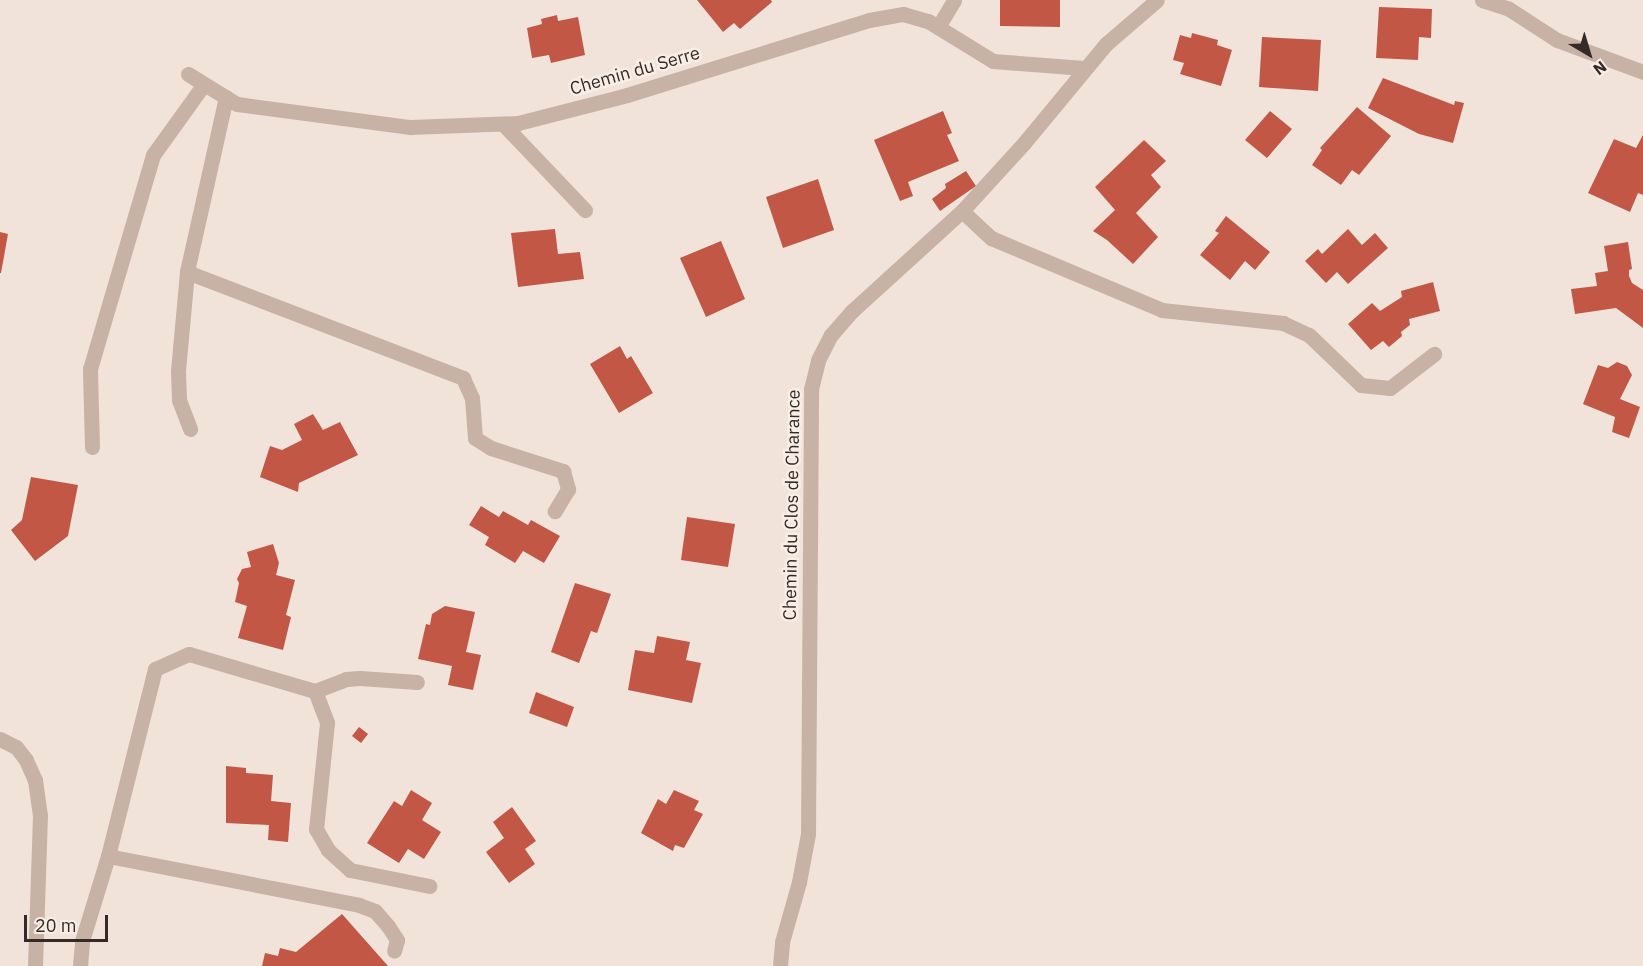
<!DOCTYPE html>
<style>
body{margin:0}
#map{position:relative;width:1643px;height:966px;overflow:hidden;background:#f1e3da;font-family:"IBM Plex Sans",sans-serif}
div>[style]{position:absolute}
.building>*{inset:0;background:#c25746}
.minor>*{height:15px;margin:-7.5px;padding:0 7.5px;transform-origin:7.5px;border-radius:7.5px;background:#c8b2a6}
span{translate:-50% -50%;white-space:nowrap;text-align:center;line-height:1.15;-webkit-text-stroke:5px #f9eee6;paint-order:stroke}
.street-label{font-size:18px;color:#352a27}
.north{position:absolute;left:1559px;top:24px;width:60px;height:60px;-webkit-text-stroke:4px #f9eee6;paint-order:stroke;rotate:142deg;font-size:16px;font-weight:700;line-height:24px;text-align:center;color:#352a27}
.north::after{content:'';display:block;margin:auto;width:21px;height:27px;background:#352a27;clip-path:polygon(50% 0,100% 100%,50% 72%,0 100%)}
.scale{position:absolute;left:24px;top:915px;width:84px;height:27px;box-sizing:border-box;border:3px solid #352a27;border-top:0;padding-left:8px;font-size:18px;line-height:21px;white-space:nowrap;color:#352a27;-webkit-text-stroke:4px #f9eee6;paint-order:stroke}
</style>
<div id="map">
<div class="building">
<div style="clip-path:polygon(697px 0,771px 0,772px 2px,740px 29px,734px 23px,723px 32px)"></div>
<div style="clip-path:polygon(1000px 0,1060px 0,1060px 27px,1000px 26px)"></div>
<div style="clip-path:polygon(1379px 7px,1432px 9px,1431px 38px,1419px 37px,1418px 60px,1376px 58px)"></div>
<div style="clip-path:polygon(557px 15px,558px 21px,578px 17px,585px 55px,551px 63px,549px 55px,532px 58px,527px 28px,542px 24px,541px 19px)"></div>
<div style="clip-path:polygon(1192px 33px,1218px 40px,1217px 45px,1232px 50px,1221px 86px,1180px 74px,1184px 63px,1173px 60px,1180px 35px,1191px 38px)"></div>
<div style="clip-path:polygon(1262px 37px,1321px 40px,1318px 91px,1259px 87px)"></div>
<div style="clip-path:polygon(1383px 78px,1454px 105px,1455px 101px,1464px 103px,1453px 143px,1419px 134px,1368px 108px)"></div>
<div style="clip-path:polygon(1357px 107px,1391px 136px,1359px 175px,1352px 170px,1341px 185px,1312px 165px,1322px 150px,1320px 148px)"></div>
<div style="clip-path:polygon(943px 111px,952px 133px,947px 135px,959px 161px,908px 182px,913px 196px,900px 201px,874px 140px)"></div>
<div style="clip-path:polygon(1270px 111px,1292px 129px,1267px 158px,1245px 140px)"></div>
<div style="clip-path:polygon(1643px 135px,1643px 195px,1638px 193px,1630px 212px,1588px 193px,1614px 139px,1636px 148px)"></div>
<div style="clip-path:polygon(1144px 140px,1166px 161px,1151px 175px,1161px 187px,1136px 213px,1158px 237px,1133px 264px,1107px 240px,1093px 231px,1115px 210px,1095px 187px)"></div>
<div style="clip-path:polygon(966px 171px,976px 186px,940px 211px,932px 199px,946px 188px,945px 184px)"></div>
<div style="clip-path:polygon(818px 179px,834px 230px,783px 248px,766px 197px)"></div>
<div style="clip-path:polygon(1226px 216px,1270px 252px,1255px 270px,1245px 261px,1230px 280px,1200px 255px,1219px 233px,1215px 231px)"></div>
<div style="clip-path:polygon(555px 229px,558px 254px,580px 252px,584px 279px,518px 287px,511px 233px)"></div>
<div style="clip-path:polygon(1348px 229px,1362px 245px,1375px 233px,1388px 248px,1348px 284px,1337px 272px,1326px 283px,1305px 261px,1318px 249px,1322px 254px)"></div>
<div style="clip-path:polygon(0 232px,8px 234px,1px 273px,0 273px)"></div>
<div style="clip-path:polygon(721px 241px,745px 299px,706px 317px,680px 258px)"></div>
<div style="clip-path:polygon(1628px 242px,1632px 269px,1629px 270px,1629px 276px,1632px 283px,1643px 290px,1643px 328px,1616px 308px,1575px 314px,1571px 289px,1597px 286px,1595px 273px,1608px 271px,1604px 246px)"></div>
<div style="clip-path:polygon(1433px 282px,1440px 311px,1409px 319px,1410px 325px,1401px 332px,1402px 336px,1389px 347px,1383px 341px,1371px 350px,1348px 324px,1372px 303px,1380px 311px,1402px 297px,1401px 291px)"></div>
<div style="clip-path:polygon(620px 346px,627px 359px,631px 356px,653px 393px,619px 413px,590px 364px)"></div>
<div style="clip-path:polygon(1617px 362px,1627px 366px,1632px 375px,1620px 399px,1640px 407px,1629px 438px,1612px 432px,1615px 417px,1583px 404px,1598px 365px,1608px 368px)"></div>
<div style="clip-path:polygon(313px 414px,323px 430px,340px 422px,358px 455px,299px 483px,298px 492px,260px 477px,270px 446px,282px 450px,302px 440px,294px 424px)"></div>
<div style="clip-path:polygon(31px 477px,78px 485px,68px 536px,35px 561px,11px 530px,22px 520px)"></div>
<div style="clip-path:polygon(481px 506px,499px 517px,503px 511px,528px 525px,531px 520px,560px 536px,544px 563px,523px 551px,515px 563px,485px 545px,489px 537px,469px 525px)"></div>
<div style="clip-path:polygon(687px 517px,735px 524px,728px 567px,681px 560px)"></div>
<div style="clip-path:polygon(273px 544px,279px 563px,276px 575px,295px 580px,286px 615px,291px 617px,283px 650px,238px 638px,247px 606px,235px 602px,239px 583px,237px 579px,242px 569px,251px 567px,247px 552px)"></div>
<div style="clip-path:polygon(575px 583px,611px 594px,597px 633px,591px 631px,579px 663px,551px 652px)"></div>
<div style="clip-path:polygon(445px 606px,475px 612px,466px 652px,481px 655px,473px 690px,448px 685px,452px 666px,418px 659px,426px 624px,430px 625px,432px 614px)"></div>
<div style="clip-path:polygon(657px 636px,690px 642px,686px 660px,701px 663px,692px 703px,628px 690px,635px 650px,654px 653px)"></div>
<div style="clip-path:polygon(536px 692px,574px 707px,567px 727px,529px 713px)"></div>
<div style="clip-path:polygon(359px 727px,368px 734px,361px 743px,352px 736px)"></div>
<div style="clip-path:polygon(226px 766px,246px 768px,246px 773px,273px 775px,271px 801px,291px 803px,288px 842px,268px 840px,269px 825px,226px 823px)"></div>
<div style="clip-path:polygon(411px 790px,432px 803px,422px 820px,441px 832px,424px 859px,408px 849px,399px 863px,367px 843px,394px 801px,402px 806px)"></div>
<div style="clip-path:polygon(674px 790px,699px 801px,694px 810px,703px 814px,684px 848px,675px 845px,673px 851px,641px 833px,658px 799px,666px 804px)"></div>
<div style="clip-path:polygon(512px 807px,536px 841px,525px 849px,535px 864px,509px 883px,486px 852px,504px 838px,493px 822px)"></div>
<div style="clip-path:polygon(342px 914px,388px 966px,262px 966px,265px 953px,278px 956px,280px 948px,296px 952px)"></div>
</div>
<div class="minor">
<div style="left:1482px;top:0;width:28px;rotate:18deg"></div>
<div style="left:1509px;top:9px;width:57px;rotate:32.9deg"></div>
<div style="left:1557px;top:40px;width:92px;rotate:20.4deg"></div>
<div style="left:938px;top:27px;width:31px;rotate:-59deg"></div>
<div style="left:188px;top:74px;width:57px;rotate:31.5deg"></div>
<div style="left:237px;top:104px;width:175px;rotate:7.6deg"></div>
<div style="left:410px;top:127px;width:108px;rotate:-2.1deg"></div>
<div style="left:518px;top:123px;width:113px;rotate:-14.4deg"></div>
<div style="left:627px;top:95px;width:253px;rotate:-17.2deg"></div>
<div style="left:869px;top:20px;width:35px;rotate:-10deg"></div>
<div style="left:903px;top:14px;width:26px;rotate:16deg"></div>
<div style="left:928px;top:21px;width:76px;rotate:31.6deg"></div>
<div style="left:993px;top:61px;width:91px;rotate:4.4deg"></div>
<div style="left:226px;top:97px;width:179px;rotate:102.6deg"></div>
<div style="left:187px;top:272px;width:296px;rotate:21deg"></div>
<div style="left:463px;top:378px;width:22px;rotate:66deg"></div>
<div style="left:472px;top:398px;width:40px;rotate:85.7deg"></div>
<div style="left:475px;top:438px;width:19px;rotate:32deg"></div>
<div style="left:491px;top:448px;width:76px;rotate:17.7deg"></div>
<div style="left:563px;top:471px;width:19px;rotate:74deg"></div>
<div style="left:568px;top:489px;width:26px;rotate:121deg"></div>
<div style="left:503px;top:124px;width:119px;rotate:46.4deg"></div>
<div style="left:962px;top:211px;width:40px;rotate:43deg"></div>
<div style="left:991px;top:238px;width:186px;rotate:22.8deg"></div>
<div style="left:1162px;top:310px;width:122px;rotate:6.1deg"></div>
<div style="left:1283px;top:323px;width:29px;rotate:25deg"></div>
<div style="left:1309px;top:335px;width:72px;rotate:43.9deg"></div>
<div style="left:1361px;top:385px;width:29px;rotate:6deg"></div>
<div style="left:1390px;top:388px;width:56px;rotate:-37.7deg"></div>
<div style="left:187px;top:272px;width:99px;rotate:95.2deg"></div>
<div style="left:178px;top:371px;width:29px;rotate:88deg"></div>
<div style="left:179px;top:400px;width:31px;rotate:69deg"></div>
<div style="left:92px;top:447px;width:78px;rotate:-91.5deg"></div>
<div style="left:90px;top:369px;width:223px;rotate:-73.6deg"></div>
<div style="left:153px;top:155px;width:87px;rotate:-54.3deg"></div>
<div style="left:315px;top:691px;width:34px;rotate:69deg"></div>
<div style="left:327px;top:723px;width:107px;rotate:95.9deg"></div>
<div style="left:316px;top:829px;width:24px;rotate:60deg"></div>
<div style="left:328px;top:850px;width:30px;rotate:42deg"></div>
<div style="left:350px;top:870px;width:81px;rotate:11.4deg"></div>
<div style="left:0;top:739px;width:18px;rotate:27deg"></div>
<div style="left:16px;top:747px;width:16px;rotate:52deg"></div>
<div style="left:26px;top:760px;width:22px;rotate:66deg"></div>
<div style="left:35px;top:780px;width:35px;rotate:82deg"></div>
<div style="left:40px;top:815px;width:151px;rotate:91.9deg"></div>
<div style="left:108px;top:856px;width:256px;rotate:11deg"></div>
<div style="left:359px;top:905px;width:17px;rotate:21deg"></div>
<div style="left:375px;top:911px;width:20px;rotate:49deg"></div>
<div style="left:388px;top:926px;width:17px;rotate:57deg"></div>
<div style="left:397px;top:940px;width:11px;rotate:105deg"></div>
<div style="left:80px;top:966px;width:25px;rotate:-85deg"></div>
<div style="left:82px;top:941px;width:89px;rotate:-73deg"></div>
<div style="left:108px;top:856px;width:193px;rotate:-75.9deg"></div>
<div style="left:155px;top:669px;width:37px;rotate:-24deg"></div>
<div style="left:189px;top:654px;width:131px;rotate:16.4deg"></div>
<div style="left:315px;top:691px;width:33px;rotate:-21deg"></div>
<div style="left:346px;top:679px;width:14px;rotate:-4deg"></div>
<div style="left:360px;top:678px;width:57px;rotate:4deg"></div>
<div style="left:780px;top:966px;width:24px;rotate:-85deg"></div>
<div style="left:782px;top:942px;width:62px;rotate:-74.2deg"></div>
<div style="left:799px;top:882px;width:49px;rotate:-79.4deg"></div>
<div style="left:808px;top:834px;width:445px;rotate:-89.6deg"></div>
<div style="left:811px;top:389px;width:30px;rotate:-76deg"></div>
<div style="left:818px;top:360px;width:28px;rotate:-63deg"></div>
<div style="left:831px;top:335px;width:32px;rotate:-49deg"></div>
<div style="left:852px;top:311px;width:149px;rotate:-42.3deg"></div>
<div style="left:962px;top:211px;width:92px;rotate:-47.6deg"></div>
<div style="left:1024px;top:143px;width:129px;rotate:-50.4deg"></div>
<div style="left:1106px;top:44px;width:67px;rotate:-40.8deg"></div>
</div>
<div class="street-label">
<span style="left:635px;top:71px;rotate:-16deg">Chemin du Serre</span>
<span style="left:792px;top:505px;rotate:-89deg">Chemin du Clos de Charance</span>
</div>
<div class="north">N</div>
<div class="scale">20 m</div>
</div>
